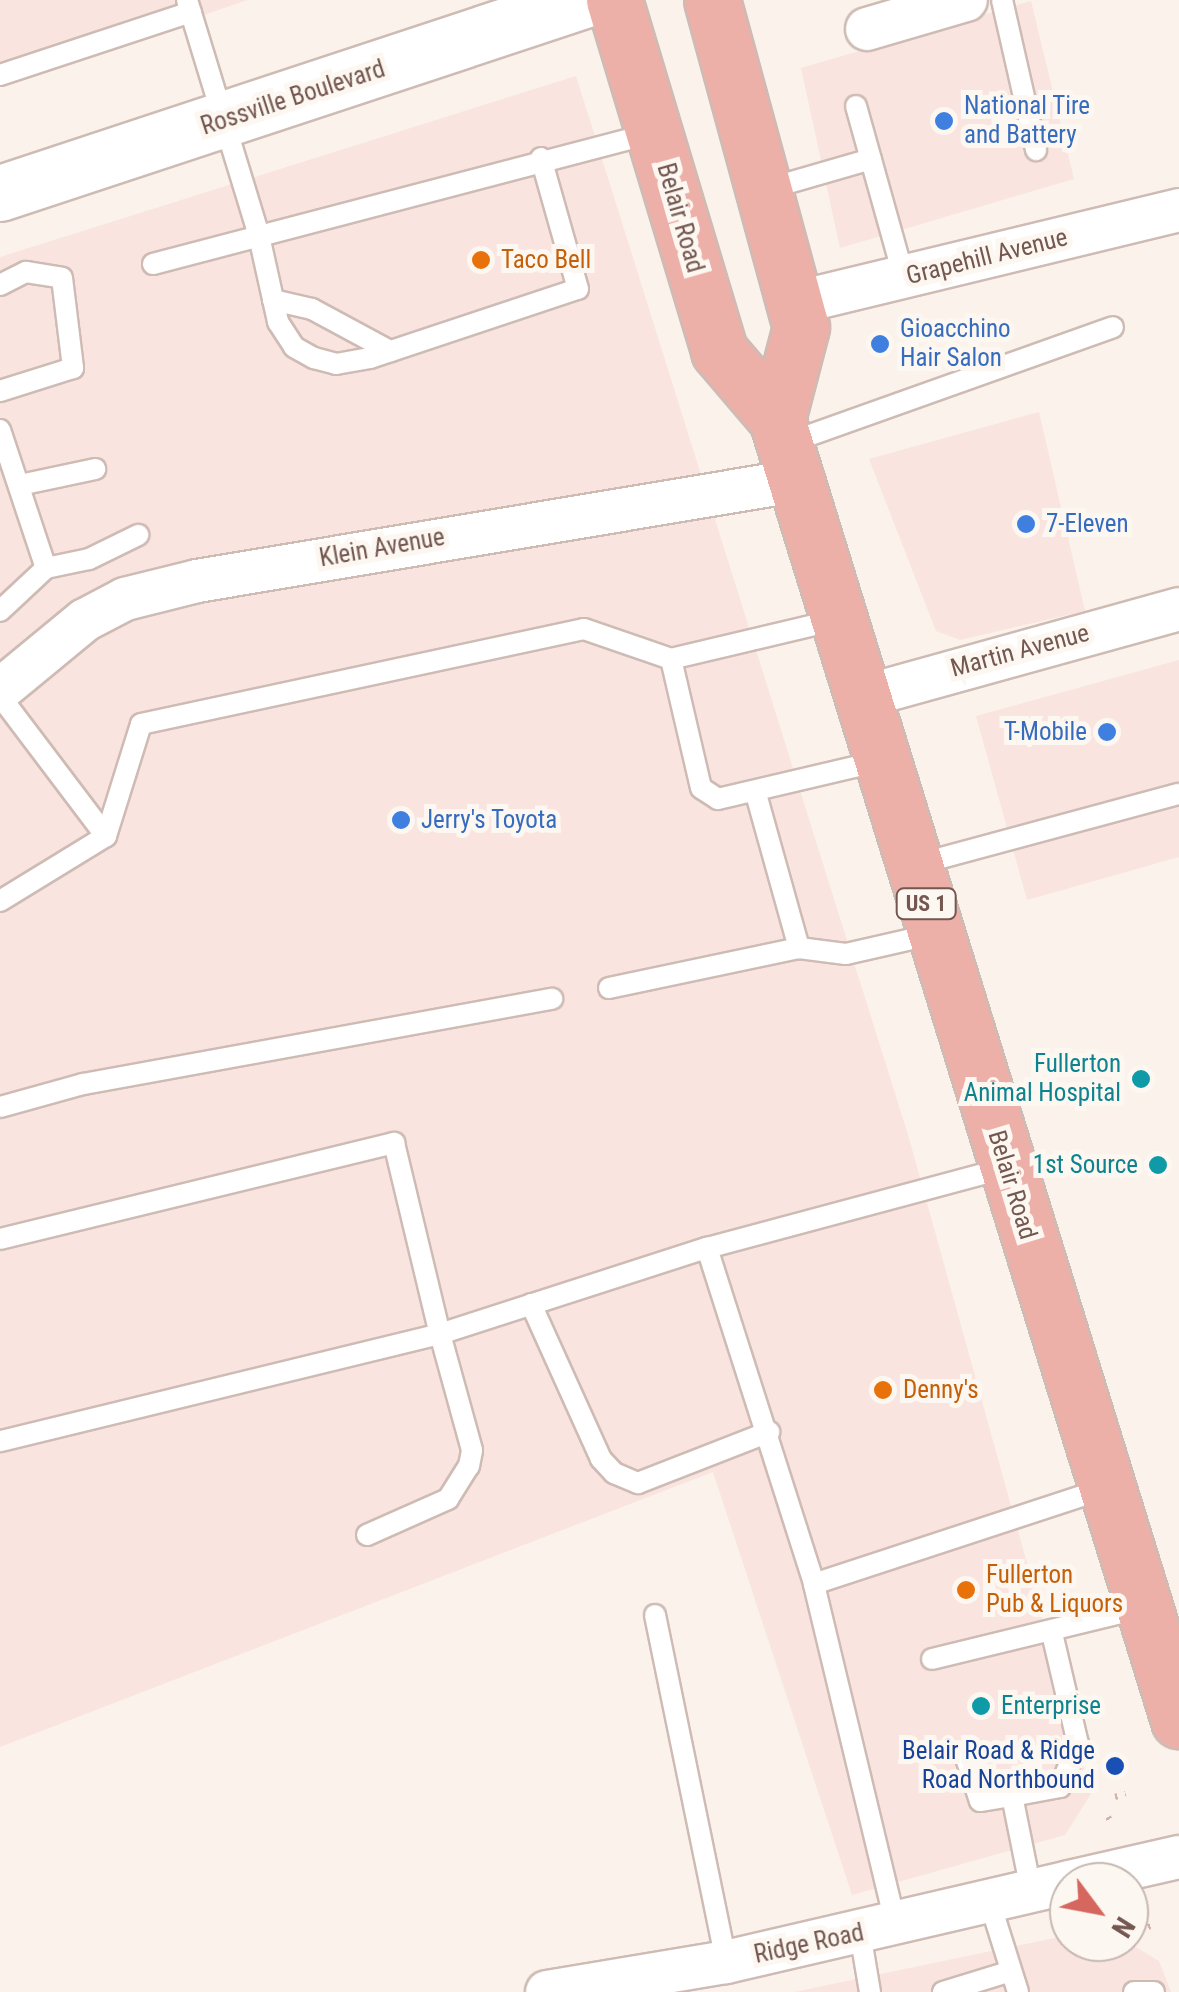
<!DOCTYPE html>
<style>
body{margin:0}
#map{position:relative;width:1179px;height:1992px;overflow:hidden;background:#faf2eb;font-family:"Roboto Condensed",sans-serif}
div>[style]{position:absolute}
.commercial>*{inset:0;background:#f9e4e0}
.path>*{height:6px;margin-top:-3px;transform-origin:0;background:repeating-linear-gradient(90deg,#d2b2a8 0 2.5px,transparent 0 10.5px)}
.roads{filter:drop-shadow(2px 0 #cebbb4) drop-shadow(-2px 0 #cebbb4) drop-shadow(0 2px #cebbb4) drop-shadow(0 -2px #cebbb4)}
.lane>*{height:20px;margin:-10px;padding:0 10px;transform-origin:10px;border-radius:10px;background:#fff}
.street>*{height:42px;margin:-21px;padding:0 21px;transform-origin:21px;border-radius:21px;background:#fff}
.secondary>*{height:55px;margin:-27.5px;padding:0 27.5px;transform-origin:27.5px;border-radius:27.5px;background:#fff}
.highway>*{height:55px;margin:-27.5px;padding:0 27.5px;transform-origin:27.5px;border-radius:27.5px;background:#edb0a9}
.dots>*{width:28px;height:28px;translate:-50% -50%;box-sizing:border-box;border:5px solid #fdf7f1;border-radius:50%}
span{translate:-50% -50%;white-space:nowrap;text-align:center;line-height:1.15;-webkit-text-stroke:10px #fdf7f1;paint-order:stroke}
.shield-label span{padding:2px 8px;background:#fdf7f1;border:2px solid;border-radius:8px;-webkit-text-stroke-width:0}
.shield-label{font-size:22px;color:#735750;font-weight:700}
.street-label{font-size:25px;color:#735750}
.shop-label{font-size:25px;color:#366cbe}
.left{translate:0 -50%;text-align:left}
.right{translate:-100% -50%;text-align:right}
.food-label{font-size:25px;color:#c56008}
.culture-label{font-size:25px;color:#0d838f}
.transit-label{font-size:25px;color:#164399}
.north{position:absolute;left:1049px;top:1862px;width:100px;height:100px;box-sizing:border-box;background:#fdf7f1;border:2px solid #c6b7b1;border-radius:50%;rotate:122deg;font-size:28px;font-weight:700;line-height:40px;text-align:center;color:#735750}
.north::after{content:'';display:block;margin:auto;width:35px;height:45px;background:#d6675e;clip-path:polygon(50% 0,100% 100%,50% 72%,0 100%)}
</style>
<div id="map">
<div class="commercial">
<div style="clip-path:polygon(0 0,247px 0,0 86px)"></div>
<div style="clip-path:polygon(1031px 1px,1074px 179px,840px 248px,801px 68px)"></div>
<div style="clip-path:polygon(576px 76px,909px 1138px,1091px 1794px,1065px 1835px,852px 1895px,713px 1472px,0 1747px,0 257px)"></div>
<div style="clip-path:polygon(1039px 412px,1085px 611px,960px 640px,936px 631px,869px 459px)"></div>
<div style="clip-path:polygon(1179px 660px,1179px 857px,1027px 900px,976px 716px)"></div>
<div style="clip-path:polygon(1069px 1935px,1069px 1942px,1127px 1942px,1159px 1961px,1171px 1992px,794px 1992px)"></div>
</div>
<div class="path">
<div style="left:1115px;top:1797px;width:11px;rotate:-15deg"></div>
<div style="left:1108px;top:1817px;width:6px;rotate:59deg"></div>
<div style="left:1140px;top:1915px;width:11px;rotate:68deg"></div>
<div style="left:1148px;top:1927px;width:5px;rotate:-22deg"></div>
</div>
<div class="roads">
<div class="lane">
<div style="left:187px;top:0;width:247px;rotate:73deg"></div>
<div style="left:259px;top:236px;width:88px;rotate:77.5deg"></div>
<div style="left:278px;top:322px;width:30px;rotate:57deg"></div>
<div style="left:294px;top:347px;width:23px;rotate:29deg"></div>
<div style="left:314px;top:358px;width:23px;rotate:15deg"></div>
<div style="left:336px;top:364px;width:35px;rotate:-10deg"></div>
<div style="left:370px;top:358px;width:219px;rotate:-18.4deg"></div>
<div style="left:578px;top:289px;width:136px;rotate:-105.8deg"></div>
<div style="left:1002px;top:0;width:154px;rotate:77.2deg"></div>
<div style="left:0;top:75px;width:201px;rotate:-18.3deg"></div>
<div style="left:856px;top:106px;width:179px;rotate:74.4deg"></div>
<div style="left:767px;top:189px;width:108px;rotate:-16.1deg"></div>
<div style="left:153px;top:264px;width:517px;rotate:-14.68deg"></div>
<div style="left:0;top:285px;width:29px;rotate:-27deg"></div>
<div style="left:26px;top:272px;width:36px;rotate:9deg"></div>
<div style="left:62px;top:278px;width:91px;rotate:83deg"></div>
<div style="left:73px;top:368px;width:77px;rotate:162.5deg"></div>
<div style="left:273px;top:300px;width:40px;rotate:13deg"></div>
<div style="left:312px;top:309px;width:89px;rotate:28.3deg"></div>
<div style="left:0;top:430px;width:145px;rotate:71.6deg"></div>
<div style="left:785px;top:444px;width:348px;rotate:-19.6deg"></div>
<div style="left:20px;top:485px;width:77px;rotate:-12deg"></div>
<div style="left:0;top:611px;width:63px;rotate:-43.1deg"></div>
<div style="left:46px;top:568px;width:44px;rotate:-11.8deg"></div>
<div style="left:89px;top:559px;width:55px;rotate:-26.1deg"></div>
<div style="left:671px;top:659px;width:132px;rotate:76.9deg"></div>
<div style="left:701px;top:788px;width:20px;rotate:33deg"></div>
<div style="left:718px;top:799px;width:166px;rotate:-13.2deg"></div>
<div style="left:0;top:696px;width:176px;rotate:52.9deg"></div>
<div style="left:756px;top:794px;width:160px;rotate:74.4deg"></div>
<div style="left:915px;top:865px;width:273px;rotate:-15.1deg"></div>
<div style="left:0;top:901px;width:124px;rotate:-31.5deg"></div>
<div style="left:106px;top:836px;width:117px;rotate:-72.6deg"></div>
<div style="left:141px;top:724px;width:453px;rotate:-12.1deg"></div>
<div style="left:584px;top:629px;width:92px;rotate:19deg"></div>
<div style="left:671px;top:659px;width:170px;rotate:-13.3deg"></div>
<div style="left:609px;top:988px;width:194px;rotate:-11.9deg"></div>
<div style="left:799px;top:948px;width:47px;rotate:7.3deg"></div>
<div style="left:846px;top:954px;width:89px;rotate:-12.9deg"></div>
<div style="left:0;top:1107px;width:86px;rotate:-15.5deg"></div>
<div style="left:83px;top:1084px;width:477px;rotate:-10.3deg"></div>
<div style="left:0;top:1239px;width:406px;rotate:-13.7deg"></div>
<div style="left:394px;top:1143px;width:196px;rotate:76.5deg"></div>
<div style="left:440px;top:1334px;width:453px;rotate:166.3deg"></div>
<div style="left:707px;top:1248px;width:353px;rotate:72.3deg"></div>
<div style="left:531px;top:1304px;width:170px;rotate:65.7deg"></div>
<div style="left:601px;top:1459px;width:19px;rotate:47deg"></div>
<div style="left:614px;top:1473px;width:26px;rotate:23deg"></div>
<div style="left:638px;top:1483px;width:141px;rotate:-21.3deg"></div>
<div style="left:367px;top:1535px;width:89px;rotate:-24deg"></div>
<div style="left:448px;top:1499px;width:39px;rotate:-58deg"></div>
<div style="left:469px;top:1466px;width:16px;rotate:-79deg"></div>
<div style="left:472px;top:1450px;width:120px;rotate:-105.4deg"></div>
<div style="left:440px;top:1334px;width:281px;rotate:-17.9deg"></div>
<div style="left:707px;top:1248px;width:310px;rotate:-15deg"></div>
<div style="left:655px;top:1615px;width:354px;rotate:78.4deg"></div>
<div style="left:932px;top:1659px;width:215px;rotate:-13.7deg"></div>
<div style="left:966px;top:1758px;width:45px;rotate:72deg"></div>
<div style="left:980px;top:1801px;width:32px;rotate:-9deg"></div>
<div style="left:1031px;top:1890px;width:96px;rotate:-101.4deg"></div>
<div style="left:1012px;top:1796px;width:49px;rotate:-10.6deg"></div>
<div style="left:1060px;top:1787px;width:47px;rotate:-67.3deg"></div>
<div style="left:1078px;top:1744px;width:114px;rotate:-103.2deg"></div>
<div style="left:990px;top:1903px;width:93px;rotate:72.5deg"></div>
<div style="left:896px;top:1926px;width:352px;rotate:-103.5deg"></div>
<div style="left:814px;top:1584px;width:304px;rotate:-18.2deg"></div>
<div style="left:860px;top:1933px;width:60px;rotate:80.4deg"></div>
<div style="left:943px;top:1992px;width:68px;rotate:-17.1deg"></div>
<div style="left:1134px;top:1992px;width:20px"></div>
</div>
<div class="street">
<div style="left:867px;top:29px;width:103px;rotate:-16.3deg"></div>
<div style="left:795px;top:303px;width:395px;rotate:-13.6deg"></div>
<div style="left:0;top:690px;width:110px;rotate:-39.5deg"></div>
<div style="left:85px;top:620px;width:45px;rotate:-27.7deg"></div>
<div style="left:125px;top:599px;width:74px;rotate:-14deg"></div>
<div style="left:197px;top:581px;width:605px;rotate:-9.51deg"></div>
<div style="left:862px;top:697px;width:329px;rotate:-15.5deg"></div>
<div style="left:1069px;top:1882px;width:113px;rotate:-12.8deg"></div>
<div style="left:547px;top:1992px;width:181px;rotate:-9.5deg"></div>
<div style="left:726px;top:1962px;width:352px;rotate:-13.1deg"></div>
</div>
<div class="secondary">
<div style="left:0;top:193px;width:615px;rotate:-18.29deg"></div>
</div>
<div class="highway">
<div style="left:614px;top:0;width:366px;rotate:73.3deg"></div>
<div style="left:719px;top:351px;width:89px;rotate:49.5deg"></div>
<div style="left:777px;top:419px;width:1362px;rotate:72.83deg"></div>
<div style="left:712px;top:0;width:339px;rotate:74.8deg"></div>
<div style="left:801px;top:327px;width:95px;rotate:104.6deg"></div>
</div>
</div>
<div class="dots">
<div style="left:944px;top:121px;background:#3f7fe0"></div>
<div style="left:481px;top:260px;background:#e8710a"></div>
<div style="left:880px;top:344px;background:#3f7fe0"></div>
<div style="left:1026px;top:524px;background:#3f7fe0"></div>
<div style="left:1107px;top:732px;background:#3f7fe0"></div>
<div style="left:401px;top:820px;background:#3f7fe0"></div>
<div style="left:1141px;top:1079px;background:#0f9aa8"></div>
<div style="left:1158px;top:1165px;background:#0f9aa8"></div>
<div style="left:883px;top:1390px;background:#e8710a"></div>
<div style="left:966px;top:1590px;background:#e8710a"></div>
<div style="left:981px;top:1706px;background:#0f9aa8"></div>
<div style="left:1115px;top:1766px;background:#1a4fb4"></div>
</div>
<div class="shield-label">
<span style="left:926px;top:904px">US 1</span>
</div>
<div class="street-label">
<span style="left:293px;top:98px;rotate:-18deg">Rossville Boulevard</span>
<span style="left:680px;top:218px;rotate:74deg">Belair Road</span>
<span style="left:987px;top:257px;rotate:-14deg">Grapehill Avenue</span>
<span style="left:382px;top:548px;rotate:-10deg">Klein Avenue</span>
<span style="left:1020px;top:651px;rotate:-15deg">Martin Avenue</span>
<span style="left:1012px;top:1185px;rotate:73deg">Belair Road</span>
<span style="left:809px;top:1944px;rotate:-12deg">Ridge Road</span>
</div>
<div class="shop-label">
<span class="left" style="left:964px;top:121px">National Tire<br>and Battery</span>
<span class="left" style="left:900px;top:344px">Gioacchino<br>Hair Salon</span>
<span class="left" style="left:1046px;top:524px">7-Eleven</span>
<span class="right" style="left:1087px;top:732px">T-Mobile</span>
<span class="left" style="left:421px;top:820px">Jerry's Toyota</span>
</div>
<div class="food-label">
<span class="left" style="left:501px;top:260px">Taco Bell</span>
<span class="left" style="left:903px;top:1390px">Denny's</span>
<span class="left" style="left:986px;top:1590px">Fullerton<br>Pub &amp; Liquors</span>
</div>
<div class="culture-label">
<span class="right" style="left:1121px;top:1079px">Fullerton<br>Animal Hospital</span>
<span class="right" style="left:1138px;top:1165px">1st Source</span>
<span class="left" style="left:1001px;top:1706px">Enterprise</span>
</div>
<div class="transit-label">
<span class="right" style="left:1095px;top:1766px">Belair Road &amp; Ridge<br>Road Northbound</span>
</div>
<div class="north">N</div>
</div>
